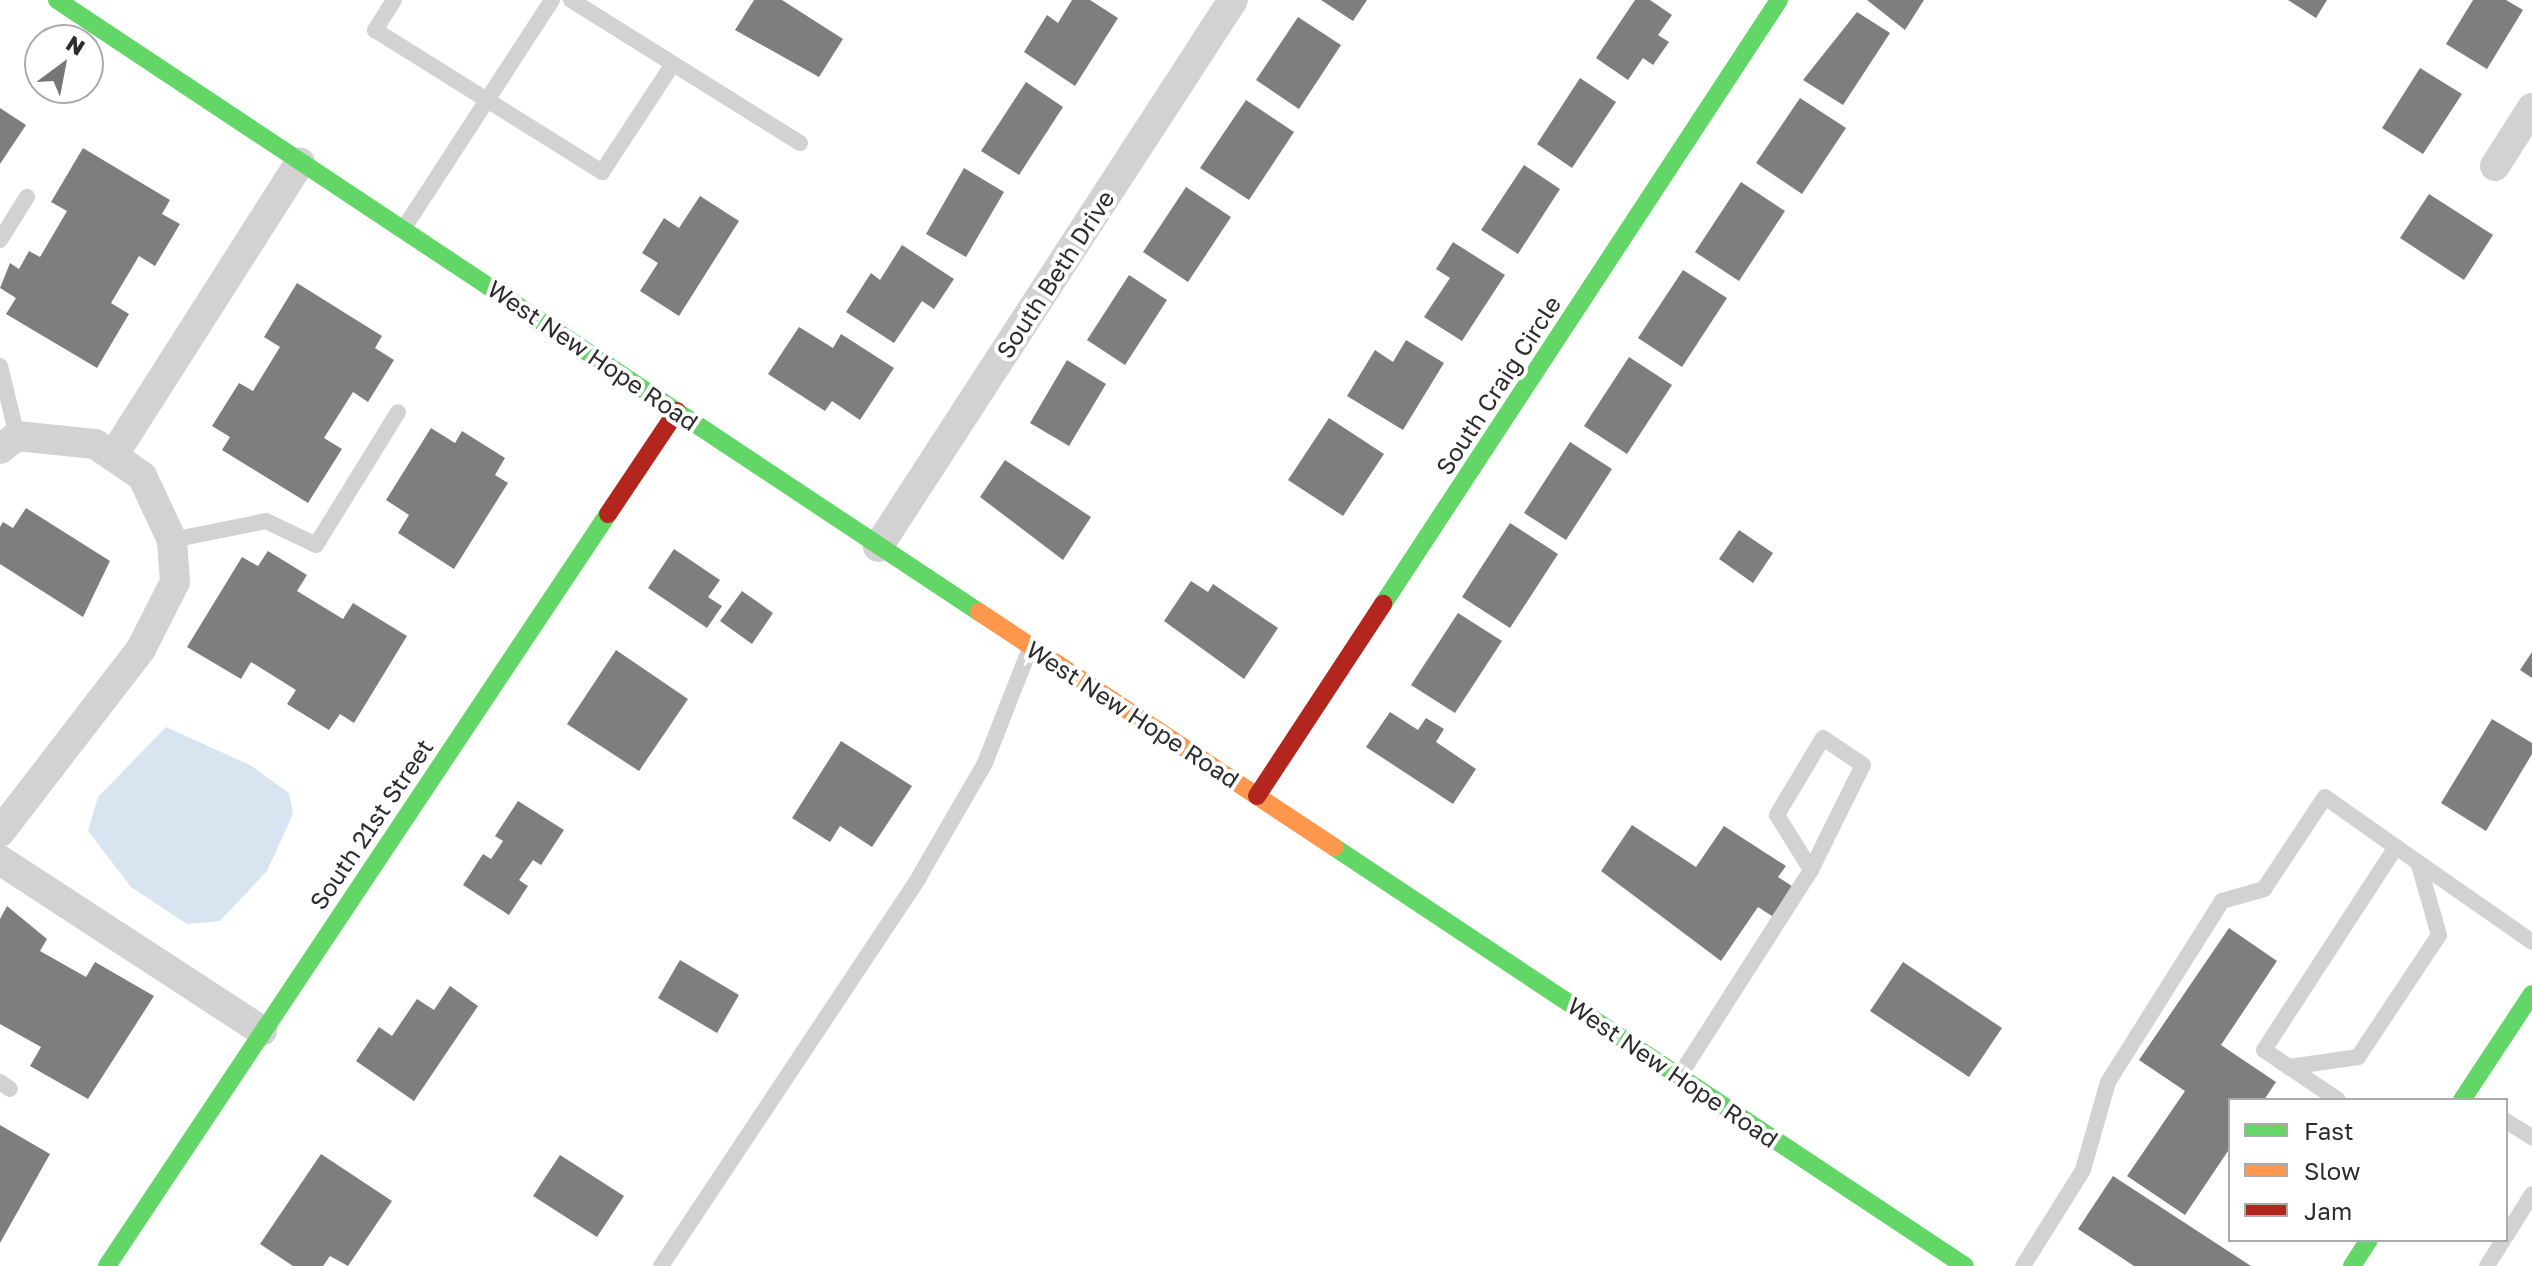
<!DOCTYPE html>
<style>
body{margin:0}
#map{position:relative;width:2532px;height:1266px;overflow:hidden;background:#fff;font-family:"Golos Text",sans-serif}
div>[style]{position:absolute}
.water>*{inset:0;background:#d8e5f0}
.building>*{inset:0;background:#7e7e7e}
.lane>*{height:16px;margin:-8px;padding:0 8px;transform-origin:8px;border-radius:8px;background:#d2d2d2}
.street>*{height:30px;margin:-15px;padding:0 15px;transform-origin:15px;border-radius:15px;background:#d2d2d2}
.fast>*{height:18px;margin:-9px;padding:0 9px;transform-origin:9px;border-radius:9px;background:#63d668}
.slow>*{height:18px;margin:-9px;padding:0 9px;transform-origin:9px;border-radius:9px;background:#ff974d}
.jam>*{height:18px;margin:-9px;padding:0 9px;transform-origin:9px;border-radius:9px;background:#b3261e}
span{translate:-50% -50%;white-space:nowrap;text-align:center;line-height:1.15;-webkit-text-stroke:8px #fff;paint-order:stroke}
.street-label{font-size:24px;color:#2d2d2d}
.legend{position:absolute;left:2228px;top:1098px;width:280px;height:144px;box-sizing:border-box;background:#fff;border:2px solid #ababab;margin:0;padding:10px 14px;list-style:none;font-size:24px;color:#2d2d2d}
.legend li{display:flex;align-items:center;gap:16px;height:40px}
.legend b{width:40px;border:2px solid #ababab}
.north{position:absolute;left:24px;top:24px;width:80px;height:80px;box-sizing:border-box;background:#fff;border:2px solid #ababab;border-radius:50%;rotate:32deg;font-size:22px;font-weight:700;line-height:32px;text-align:center;color:#2d2d2d}
.north::after{content:'';display:block;margin:auto;width:28px;height:36px;background:#767676;clip-path:polygon(50% 0,100% 100%,50% 72%,0 100%)}
</style>
<div id="map">
<div class="water">
<div style="clip-path:polygon(166px 727px,250px 765px,289px 793px,293px 814px,267px 871px,220px 921px,187px 924px,131px 887px,88px 831px,98px 797px)"></div>
</div>
<div class="building">
<div style="clip-path:polygon(754px 0,782px 0,843px 39px,819px 77px,735px 30px)"></div>
<div style="clip-path:polygon(1072px 0,1090px 0,1118px 18px,1075px 86px,1024px 52px,1047px 15px,1058px 23px)"></div>
<div style="clip-path:polygon(1321px 0,1367px 0,1353px 21px)"></div>
<div style="clip-path:polygon(1635px 0,1650px 0,1672px 15px,1658px 35px,1669px 42px,1653px 65px,1643px 58px,1628px 80px,1596px 58px)"></div>
<div style="clip-path:polygon(1867px 0,1924px 0,1905px 30px)"></div>
<div style="clip-path:polygon(2288px 0,2327px 0,2316px 18px)"></div>
<div style="clip-path:polygon(2473px 0,2506px 0,2523px 10px,2487px 69px,2446px 44px)"></div>
<div style="clip-path:polygon(1857px 12px,1890px 33px,1843px 105px,1803px 80px)"></div>
<div style="clip-path:polygon(1298px 17px,1341px 45px,1299px 109px,1256px 80px)"></div>
<div style="clip-path:polygon(2420px 68px,2462px 94px,2423px 154px,2382px 128px)"></div>
<div style="clip-path:polygon(1580px 78px,1616px 102px,1572px 168px,1537px 144px)"></div>
<div style="clip-path:polygon(1026px 82px,1063px 107px,1019px 175px,981px 151px)"></div>
<div style="clip-path:polygon(1800px 98px,1846px 128px,1802px 194px,1756px 163px)"></div>
<div style="clip-path:polygon(1246px 100px,1294px 132px,1249px 200px,1200px 168px)"></div>
<div style="clip-path:polygon(0 108px,26px 125px,0 164px)"></div>
<div style="clip-path:polygon(83px 148px,170px 200px,162px 214px,180px 224px,155px 266px,139px 256px,111px 303px,129px 314px,97px 368px,6px 314px,16px 298px,0 288px,10px 263px,19px 269px,29px 251px,40px 257px,67px 211px,51px 202px)"></div>
<div style="clip-path:polygon(1524px 165px,1560px 189px,1518px 254px,1481px 230px)"></div>
<div style="clip-path:polygon(964px 168px,1004px 192px,966px 257px,926px 234px)"></div>
<div style="clip-path:polygon(1741px 182px,1785px 211px,1739px 281px,1695px 252px)"></div>
<div style="clip-path:polygon(1186px 187px,1231px 217px,1188px 282px,1143px 252px)"></div>
<div style="clip-path:polygon(2429px 194px,2493px 235px,2464px 280px,2400px 238px)"></div>
<div style="clip-path:polygon(700px 196px,739px 221px,679px 316px,640px 291px,658px 263px,642px 253px,664px 218px,679px 228px)"></div>
<div style="clip-path:polygon(1453px 242px,1505px 275px,1462px 341px,1424px 317px,1450px 278px,1436px 269px)"></div>
<div style="clip-path:polygon(902px 245px,954px 279px,934px 309px,922px 301px,894px 343px,846px 312px,871px 273px,880px 280px)"></div>
<div style="clip-path:polygon(1683px 270px,1727px 298px,1682px 367px,1638px 338px)"></div>
<div style="clip-path:polygon(1129px 275px,1167px 300px,1125px 365px,1087px 340px)"></div>
<div style="clip-path:polygon(297px 283px,382px 336px,375px 348px,394px 360px,368px 402px,353px 392px,324px 438px,342px 449px,308px 503px,222px 450px,230px 437px,212px 426px,239px 383px,253px 391px,280px 347px,264px 337px)"></div>
<div style="clip-path:polygon(799px 327px,833px 348px,841px 334px,894px 368px,860px 420px,832px 401px,825px 411px,768px 374px)"></div>
<div style="clip-path:polygon(1406px 340px,1444px 363px,1403px 430px,1347px 396px,1375px 350px,1393px 362px)"></div>
<div style="clip-path:polygon(1629px 357px,1672px 385px,1627px 454px,1584px 426px)"></div>
<div style="clip-path:polygon(1067px 360px,1106px 384px,1069px 446px,1030px 423px)"></div>
<div style="clip-path:polygon(1329px 418px,1384px 454px,1343px 516px,1288px 480px)"></div>
<div style="clip-path:polygon(431px 428px,455px 443px,462px 431px,505px 458px,495px 475px,508px 483px,454px 569px,398px 533px,409px 515px,386px 500px)"></div>
<div style="clip-path:polygon(1570px 442px,1612px 469px,1566px 540px,1524px 513px)"></div>
<div style="clip-path:polygon(1005px 460px,1091px 517px,1063px 560px,980px 497px)"></div>
<div style="clip-path:polygon(26px 508px,110px 561px,83px 617px,0 564px,0 527px,3px 522px,13px 528px)"></div>
<div style="clip-path:polygon(1510px 523px,1558px 554px,1510px 628px,1462px 597px)"></div>
<div style="clip-path:polygon(1739px 530px,1773px 553px,1753px 583px,1719px 559px)"></div>
<div style="clip-path:polygon(674px 549px,720px 580px,708px 597px,722px 606px,707px 628px,648px 588px)"></div>
<div style="clip-path:polygon(268px 551px,307px 575px,297px 591px,343px 619px,353px 603px,407px 636px,354px 723px,340px 714px,329px 730px,287px 704px,296px 690px,251px 662px,241px 679px,187px 647px,242px 557px,258px 566px)"></div>
<div style="clip-path:polygon(1191px 581px,1208px 592px,1213px 584px,1278px 628px,1244px 679px,1164px 621px)"></div>
<div style="clip-path:polygon(742px 591px,773px 613px,752px 644px,720px 621px)"></div>
<div style="clip-path:polygon(1458px 613px,1502px 641px,1455px 713px,1411px 685px)"></div>
<div style="clip-path:polygon(616px 650px,688px 699px,639px 771px,567px 724px)"></div>
<div style="clip-path:polygon(2532px 652px,2532px 678px,2520px 670px)"></div>
<div style="clip-path:polygon(1390px 712px,1418px 730px,1426px 718px,1444px 729px,1436px 742px,1476px 769px,1453px 804px,1366px 747px)"></div>
<div style="clip-path:polygon(2492px 719px,2532px 743px,2532px 754px,2486px 831px,2441px 803px)"></div>
<div style="clip-path:polygon(841px 741px,912px 786px,872px 847px,840px 826px,830px 842px,792px 818px)"></div>
<div style="clip-path:polygon(518px 801px,564px 830px,541px 865px,533px 860px,519px 880px,528px 886px,509px 915px,463px 885px,483px 854px,491px 859px,503px 841px,495px 836px)"></div>
<div style="clip-path:polygon(1632px 825px,1696px 867px,1724px 826px,1786px 866px,1778px 877px,1795px 888px,1775px 918px,1758px 907px,1721px 961px,1601px 871px)"></div>
<div style="clip-path:polygon(7px 906px,47px 939px,40px 951px,86px 977px,95px 962px,154px 996px,88px 1099px,30px 1066px,41px 1047px,0 1024px,0 919px)"></div>
<div style="clip-path:polygon(2229px 928px,2277px 961px,2221px 1045px,2276px 1082px,2264px 1100px,2230px 1100px,2230px 1148px,2185px 1215px,2127px 1176px,2185px 1091px,2139px 1060px)"></div>
<div style="clip-path:polygon(680px 960px,739px 995px,717px 1033px,658px 998px)"></div>
<div style="clip-path:polygon(1903px 962px,2002px 1028px,1969px 1077px,1870px 1011px)"></div>
<div style="clip-path:polygon(450px 986px,478px 1006px,414px 1101px,356px 1061px,379px 1027px,392px 1036px,417px 999px,434px 1010px)"></div>
<div style="clip-path:polygon(0 1125px,50px 1154px,0 1243px)"></div>
<div style="clip-path:polygon(321px 1154px,392px 1201px,348px 1266px,330px 1256px,323px 1266px,293px 1266px,260px 1244px)"></div>
<div style="clip-path:polygon(560px 1155px,624px 1196px,597px 1237px,533px 1196px)"></div>
<div style="clip-path:polygon(2113px 1176px,2251px 1266px,2134px 1266px,2078px 1229px)"></div>
</div>
<div class="lane">
<div style="left:394px;top:0;width:36px;rotate:122deg"></div>
<div style="left:375px;top:30px;width:268px;rotate:32deg"></div>
<div style="left:602px;top:172px;width:129px;rotate:-56.7deg"></div>
<div style="left:571px;top:0;width:270px;rotate:32deg"></div>
<div style="left:404px;top:228px;width:272px;rotate:-57deg"></div>
<div style="left:0;top:240px;width:51px;rotate:-57.9deg"></div>
<div style="left:0;top:366px;width:72px;rotate:76.3deg"></div>
<div style="left:172px;top:540px;width:96px;rotate:-11.4deg"></div>
<div style="left:266px;top:521px;width:55px;rotate:25.6deg"></div>
<div style="left:316px;top:545px;width:156px;rotate:-58.3deg"></div>
<div style="left:2289px;top:1067px;width:70px;rotate:-8.2deg"></div>
<div style="left:2358px;top:1057px;width:146px;rotate:-56.4deg"></div>
<div style="left:2439px;top:935px;width:76px;rotate:-106deg"></div>
<div style="left:1680px;top:1075px;width:243px;rotate:-57.4deg"></div>
<div style="left:1811px;top:870px;width:117px;rotate:-63.7deg"></div>
<div style="left:1863px;top:765px;width:48px;rotate:-146deg"></div>
<div style="left:1823px;top:738px;width:90px;rotate:120.9deg"></div>
<div style="left:1777px;top:815px;width:65px;rotate:58.3deg"></div>
<div style="left:0;top:1082px;width:12px;rotate:35deg"></div>
<div style="left:2338px;top:1100px;width:89px;rotate:-146deg"></div>
<div style="left:2264px;top:1050px;width:242px;rotate:-57deg"></div>
<div style="left:2396px;top:847px;width:166px;rotate:34.9deg"></div>
<div style="left:2506px;top:1121px;width:31px;rotate:32deg"></div>
<div style="left:2506px;top:1236px;width:49px;rotate:-58.2deg"></div>
<div style="left:661px;top:1266px;width:467px;rotate:-56.4deg"></div>
<div style="left:919px;top:877px;width:132px;rotate:-59.9deg"></div>
<div style="left:985px;top:763px;width:123px;rotate:-68.6deg"></div>
<div style="left:2023px;top:1266px;width:113px;rotate:-58deg"></div>
<div style="left:2083px;top:1170px;width:91px;rotate:-74.1deg"></div>
<div style="left:2108px;top:1082px;width:214px;rotate:-57.8deg"></div>
<div style="left:2222px;top:901px;width:44px;rotate:-15.9deg"></div>
<div style="left:2264px;top:889px;width:110px;rotate:-56.5deg"></div>
<div style="left:2325px;top:797px;width:87px;rotate:35.2deg"></div>
<div style="left:2487px;top:1266px;width:31px;rotate:-58deg"></div>
</div>
<div class="street">
<div style="left:2495px;top:166px;width:69px;rotate:-57.5deg"></div>
<div style="left:0;top:449px;width:21px;rotate:-37deg"></div>
<div style="left:17px;top:436px;width:78px;rotate:5.9deg"></div>
<div style="left:95px;top:444px;width:57px;rotate:34.2deg"></div>
<div style="left:142px;top:476px;width:71px;rotate:64.9deg"></div>
<div style="left:172px;top:540px;width:42px;rotate:85.9deg"></div>
<div style="left:175px;top:582px;width:75px;rotate:116.9deg"></div>
<div style="left:141px;top:649px;width:231px;rotate:127.6deg"></div>
<div style="left:113px;top:456px;width:348px;rotate:-57.5deg"></div>
<div style="left:878px;top:547px;width:652px;rotate:-57.02deg"></div>
<div style="left:0;top:860px;width:313px;rotate:33.1deg"></div>
</div>
<div class="fast">
<div style="left:57px;top:0;width:1107px;rotate:33.58deg"></div>
<div style="left:1383px;top:604px;width:722px;rotate:-56.75deg"></div>
<div style="left:1334px;top:847px;width:757px;rotate:33.59deg"></div>
<div style="left:2462px;top:1100px;width:127px;rotate:-56.6deg"></div>
<div style="left:107px;top:1266px;width:904px;rotate:-56.33deg"></div>
<div style="left:2352px;top:1266px;width:31px;rotate:-57deg"></div>
</div>
<div class="slow">
<div style="left:979px;top:612px;width:426px;rotate:33.5deg"></div>
</div>
<div class="jam">
<div style="left:608px;top:514px;width:124px;rotate:-56.2deg"></div>
<div style="left:1257px;top:796px;width:230px;rotate:-56.7deg"></div>
</div>
<div class="street-label">
<span style="left:1055px;top:274px;rotate:-57deg">South Beth Drive</span>
<span style="left:593px;top:355px;rotate:34deg">West New Hope Road</span>
<span style="left:1498px;top:385px;rotate:-57deg">South Craig Circle</span>
<span style="left:1133px;top:714px;rotate:33deg">West New Hope Road</span>
<span style="left:371px;top:824px;rotate:-56deg">South 21st Street</span>
<span style="left:1673px;top:1072px;rotate:34deg">West New Hope Road</span>
</div>
<ul class="legend">
<li><b style="height:10px;background:#63d668"></b>Fast</li>
<li><b style="height:10px;background:#ff974d"></b>Slow</li>
<li><b style="height:10px;background:#b3261e"></b>Jam</li>
</ul>
<div class="north">N</div>
</div>
